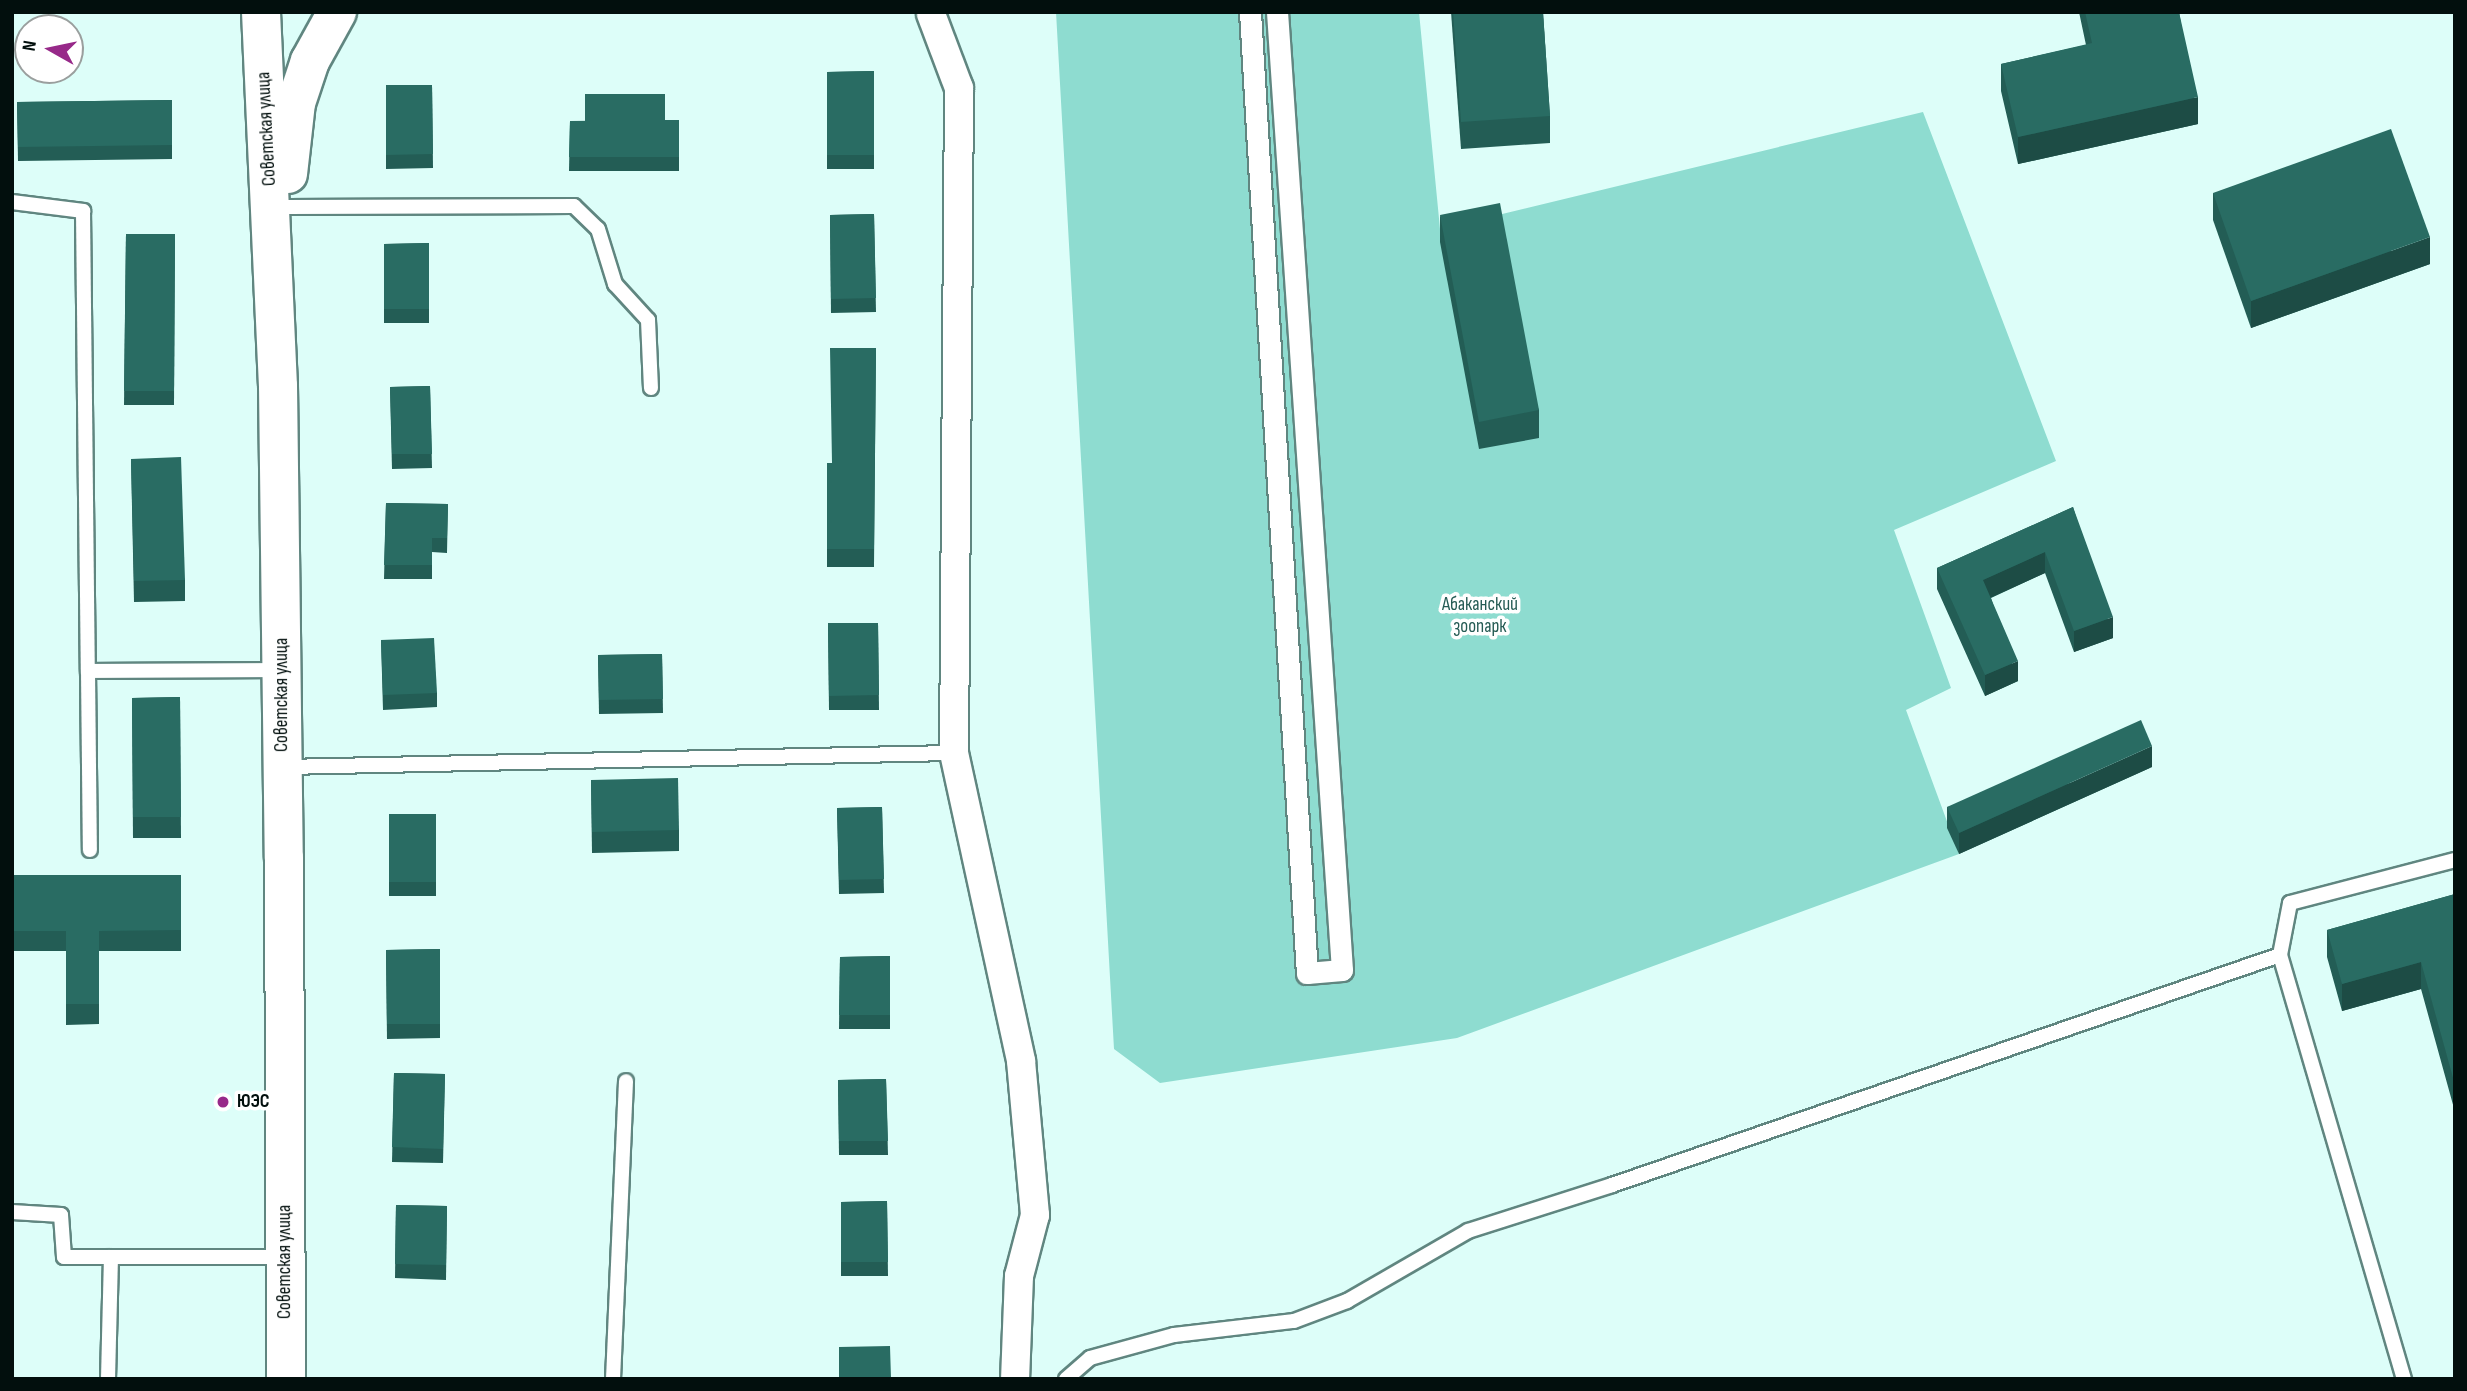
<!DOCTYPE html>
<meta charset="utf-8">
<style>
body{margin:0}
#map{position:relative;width:2467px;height:1391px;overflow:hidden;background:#ddfef9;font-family:"Sofia Sans Condensed",sans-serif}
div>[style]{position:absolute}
.green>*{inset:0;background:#8edcd0}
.roads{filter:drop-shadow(2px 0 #608680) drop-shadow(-2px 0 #608680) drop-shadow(0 2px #608680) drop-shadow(0 -2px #608680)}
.service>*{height:14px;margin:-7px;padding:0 7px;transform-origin:7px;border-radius:7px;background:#fff}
.pedestrian>*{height:21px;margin:-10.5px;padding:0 10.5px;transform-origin:10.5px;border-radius:10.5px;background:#fff}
.minor>*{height:28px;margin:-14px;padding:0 14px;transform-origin:14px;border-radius:14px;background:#fff}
.primary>*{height:38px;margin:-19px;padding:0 19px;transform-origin:19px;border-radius:19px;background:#fff}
.wall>*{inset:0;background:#235d55}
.shaded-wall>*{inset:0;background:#1d4c45}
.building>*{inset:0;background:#296c63}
.dots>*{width:19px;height:19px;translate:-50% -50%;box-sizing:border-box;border:4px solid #fff;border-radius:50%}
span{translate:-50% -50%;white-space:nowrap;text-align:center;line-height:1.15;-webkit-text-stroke:7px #fff;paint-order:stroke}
.street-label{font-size:19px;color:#020f0d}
.park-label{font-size:19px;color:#255b54}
.poi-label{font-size:19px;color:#020f0d;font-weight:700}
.left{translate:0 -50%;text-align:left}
.frame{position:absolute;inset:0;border:14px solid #020f0d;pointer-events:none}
.north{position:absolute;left:14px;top:14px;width:70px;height:70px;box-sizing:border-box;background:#fff;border:2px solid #9a9f9e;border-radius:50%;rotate:279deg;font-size:19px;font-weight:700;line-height:28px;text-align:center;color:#020f0d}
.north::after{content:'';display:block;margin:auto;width:24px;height:32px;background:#972989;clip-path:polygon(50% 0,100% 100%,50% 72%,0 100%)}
</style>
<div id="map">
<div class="green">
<div style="clip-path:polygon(1056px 12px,1419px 12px,1440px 229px,1923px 112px,2056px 461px,1894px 530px,1951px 688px,1906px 710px,1959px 854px,1457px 1038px,1160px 1083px,1114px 1049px)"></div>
</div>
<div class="roads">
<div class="service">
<div style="left:12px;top:202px;width:72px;rotate:7.2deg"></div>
<div style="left:83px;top:211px;width:460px;rotate:89.4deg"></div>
<div style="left:88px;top:671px;width:192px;rotate:-0.3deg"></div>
<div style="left:286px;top:207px;width:288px;rotate:-0.2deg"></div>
<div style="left:574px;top:206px;width:33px;rotate:44deg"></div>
<div style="left:598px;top:229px;width:58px;rotate:72.8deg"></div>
<div style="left:615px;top:284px;width:49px;rotate:47.5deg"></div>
<div style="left:648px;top:320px;width:68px;rotate:87.5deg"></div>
<div style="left:88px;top:671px;width:179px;rotate:89.4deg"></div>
<div style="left:284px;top:767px;width:670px;rotate:-1.2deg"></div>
<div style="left:2280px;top:955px;width:442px;rotate:73.7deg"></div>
<div style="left:12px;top:1212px;width:49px;rotate:3.5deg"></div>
<div style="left:61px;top:1215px;width:42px;rotate:85.9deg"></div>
<div style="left:64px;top:1257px;width:219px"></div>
<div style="left:108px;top:1379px;width:122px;rotate:-88.6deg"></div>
<div style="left:613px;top:1379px;width:298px;rotate:-87.5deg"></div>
<div style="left:1066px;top:1379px;width:32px;rotate:-41deg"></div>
<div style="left:1090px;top:1358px;width:87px;rotate:-15.3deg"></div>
<div style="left:1174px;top:1335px;width:121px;rotate:-6.7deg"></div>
<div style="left:1294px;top:1321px;width:57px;rotate:-20.7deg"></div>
<div style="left:1347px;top:1301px;width:140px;rotate:-30deg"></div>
<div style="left:1468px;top:1231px;width:151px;rotate:-17.7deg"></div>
<div style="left:1612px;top:1185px;width:706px;rotate:-19deg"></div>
<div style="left:2280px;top:955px;width:53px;rotate:-79.1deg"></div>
<div style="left:2290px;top:903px;width:171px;rotate:-14.6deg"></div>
</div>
<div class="pedestrian">
<div style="left:1250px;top:12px;width:963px;rotate:86.61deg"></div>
<div style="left:1307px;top:973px;width:35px;rotate:-5deg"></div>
<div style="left:1342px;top:970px;width:960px;rotate:-93.88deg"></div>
</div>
<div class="minor">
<div style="left:931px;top:14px;width:79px;rotate:69.3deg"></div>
<div style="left:959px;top:88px;width:665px;rotate:90.43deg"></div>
<div style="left:954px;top:753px;width:315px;rotate:77.7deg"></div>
<div style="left:1021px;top:1061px;width:155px;rotate:84.8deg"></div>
<div style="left:1035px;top:1215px;width:63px;rotate:104.7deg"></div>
<div style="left:1019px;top:1276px;width:103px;rotate:92.2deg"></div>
</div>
<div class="primary">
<div style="left:261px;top:12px;width:374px;rotate:87.4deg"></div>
<div style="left:278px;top:386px;width:472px;rotate:89.3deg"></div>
<div style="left:284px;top:858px;width:521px;rotate:89.78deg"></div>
<div style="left:288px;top:174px;width:71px;rotate:-83.6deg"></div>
<div style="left:296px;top:103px;width:44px;rotate:-71.6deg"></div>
<div style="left:310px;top:61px;width:56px;rotate:-61.1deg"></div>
</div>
</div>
<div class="wall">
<div style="clip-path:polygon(1451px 12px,1543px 12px,1550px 116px,1550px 143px,1461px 149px)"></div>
<div style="clip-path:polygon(2079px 12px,2179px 12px,2198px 124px,2018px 164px,2001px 91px,2001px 64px,2086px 45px)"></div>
<div style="clip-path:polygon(874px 71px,874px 169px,827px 169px,827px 72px)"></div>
<div style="clip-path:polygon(386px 85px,432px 85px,433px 168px,386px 169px)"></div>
<div style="clip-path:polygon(172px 100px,172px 159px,18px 161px,17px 102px)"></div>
<div style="clip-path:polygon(679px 120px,679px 171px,569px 171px,570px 121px)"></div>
<div style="clip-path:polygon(2213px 193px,2430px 264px,2251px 328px,2213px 220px)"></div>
<div style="clip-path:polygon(874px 214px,876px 312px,831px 313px,830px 215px)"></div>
<div style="clip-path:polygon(1440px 215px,1539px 410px,1539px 438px,1479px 449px,1440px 242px)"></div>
<div style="clip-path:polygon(126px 234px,175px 234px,174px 405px,124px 405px)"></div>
<div style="clip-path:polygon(429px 243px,429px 323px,384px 323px,384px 244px)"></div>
<div style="clip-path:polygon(876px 348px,874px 567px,827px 567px,827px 463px,832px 463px)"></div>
<div style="clip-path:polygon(430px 386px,432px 468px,392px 469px,390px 387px)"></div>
<div style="clip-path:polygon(131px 459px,185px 580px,185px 601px,134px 602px)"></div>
<div style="clip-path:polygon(386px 503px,448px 504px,447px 553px,432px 552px,432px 579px,384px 579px)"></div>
<div style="clip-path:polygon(2073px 507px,2113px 638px,2074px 652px,2045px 573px,1991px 598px,2018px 681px,1985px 696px,1937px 589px,1937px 568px)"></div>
<div style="clip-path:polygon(828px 623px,878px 623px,879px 710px,829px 710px)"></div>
<div style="clip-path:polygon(381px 640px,437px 693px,437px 707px,383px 710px)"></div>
<div style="clip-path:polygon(662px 654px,663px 713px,599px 714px,598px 655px)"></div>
<div style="clip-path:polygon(180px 697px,181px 838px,133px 838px,132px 698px)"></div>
<div style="clip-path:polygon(2152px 767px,1959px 854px,1947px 828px,1947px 807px)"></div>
<div style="clip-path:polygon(591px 780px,679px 830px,679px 851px,592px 853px)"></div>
<div style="clip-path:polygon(882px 807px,884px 893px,839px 894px,837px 808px)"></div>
<div style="clip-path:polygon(389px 814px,436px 814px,436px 896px,389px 896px)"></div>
<div style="clip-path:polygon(12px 875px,181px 875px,181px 951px,99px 951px,99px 1024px,66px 1025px,66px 951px,12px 951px)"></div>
<div style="clip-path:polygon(2455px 894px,2455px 1112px,2421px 989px,2342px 1011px,2327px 957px,2327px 930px)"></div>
<div style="clip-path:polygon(440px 949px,440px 1038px,387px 1039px,386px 950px)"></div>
<div style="clip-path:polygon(890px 956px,890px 1029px,839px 1029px,840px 957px)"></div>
<div style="clip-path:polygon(394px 1073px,445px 1074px,443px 1163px,392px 1162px)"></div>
<div style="clip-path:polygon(886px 1079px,888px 1155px,839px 1155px,838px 1080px)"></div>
<div style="clip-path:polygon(887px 1201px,888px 1276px,841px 1276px,841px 1202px)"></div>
<div style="clip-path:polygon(396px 1205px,447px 1206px,446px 1280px,395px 1278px)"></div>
</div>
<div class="shaded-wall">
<div style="clip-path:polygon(2198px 97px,2198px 124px,2018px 164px,2018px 137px)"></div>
<div style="clip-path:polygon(2430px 237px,2430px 264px,2251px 328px,2251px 301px)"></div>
<div style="clip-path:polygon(2045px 552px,2045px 573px,1983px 601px,1983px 580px)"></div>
<div style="clip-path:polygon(2113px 617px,2113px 638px,2074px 652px,2074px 631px)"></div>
<div style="clip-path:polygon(2018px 661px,2018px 681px,1985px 696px,1985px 675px)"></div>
<div style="clip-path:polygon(2152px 746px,2152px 767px,1959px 854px,1959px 833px)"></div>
<div style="clip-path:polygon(2421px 962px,2421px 989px,2342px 1011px,2342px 984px)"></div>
</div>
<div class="building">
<div style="clip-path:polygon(1453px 12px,1543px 12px,1550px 116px,1461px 122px)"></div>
<div style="clip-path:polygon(2085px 12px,2179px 12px,2198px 97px,2018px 137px,2001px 64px,2092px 43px)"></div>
<div style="clip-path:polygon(874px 71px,874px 155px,827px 155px,827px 72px)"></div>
<div style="clip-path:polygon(386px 85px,432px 85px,433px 154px,386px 155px)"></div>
<div style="clip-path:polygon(585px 94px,665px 94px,665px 120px,679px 120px,679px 157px,569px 157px,570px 121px,585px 121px)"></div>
<div style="clip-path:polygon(172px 100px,172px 145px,18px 147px,17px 102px)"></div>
<div style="clip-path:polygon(2391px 129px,2430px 237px,2251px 301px,2213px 193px)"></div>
<div style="clip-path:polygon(1500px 203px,1539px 410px,1479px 422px,1440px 215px)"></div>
<div style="clip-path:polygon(874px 214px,876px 298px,831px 299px,830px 215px)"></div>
<div style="clip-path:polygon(126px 234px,175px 234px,174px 391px,124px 391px)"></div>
<div style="clip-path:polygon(429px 243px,429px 309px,384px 309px,384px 244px)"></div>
<div style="clip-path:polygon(830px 348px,876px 348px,874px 549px,827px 549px,827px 463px,832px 463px)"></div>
<div style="clip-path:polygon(430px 386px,432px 454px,392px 454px,390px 387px)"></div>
<div style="clip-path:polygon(181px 457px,185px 580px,134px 581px,131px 459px)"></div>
<div style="clip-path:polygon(386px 503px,448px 504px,447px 538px,432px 538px,432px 565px,384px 565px)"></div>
<div style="clip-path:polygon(2073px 507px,2113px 617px,2074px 631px,2045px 552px,1983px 580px,2018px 661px,1985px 675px,1937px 568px)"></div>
<div style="clip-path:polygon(828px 623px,878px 623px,879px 695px,829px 696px)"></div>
<div style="clip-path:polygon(434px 638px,437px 693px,383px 695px,381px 640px)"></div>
<div style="clip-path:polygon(662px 654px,663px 699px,599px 700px,598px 655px)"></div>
<div style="clip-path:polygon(180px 697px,181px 817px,133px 817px,132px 698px)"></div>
<div style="clip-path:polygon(2141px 720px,2152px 746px,1959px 833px,1947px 807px)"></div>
<div style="clip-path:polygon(678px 778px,679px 830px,592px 832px,591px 780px)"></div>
<div style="clip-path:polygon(882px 807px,884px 879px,839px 880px,837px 808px)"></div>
<div style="clip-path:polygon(389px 814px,436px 814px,436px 882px,389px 882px)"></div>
<div style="clip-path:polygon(12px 875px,181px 875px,181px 930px,99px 931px,99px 1004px,66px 1004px,66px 931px,12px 931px)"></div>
<div style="clip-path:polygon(2455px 894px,2455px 1085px,2421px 962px,2342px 984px,2327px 930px)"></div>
<div style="clip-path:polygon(440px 949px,440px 1024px,387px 1024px,386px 950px)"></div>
<div style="clip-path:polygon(890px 956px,890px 1015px,839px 1015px,840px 957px)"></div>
<div style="clip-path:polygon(394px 1073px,445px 1074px,443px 1149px,392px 1147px)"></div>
<div style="clip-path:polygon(886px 1079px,888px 1141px,839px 1141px,838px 1080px)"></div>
<div style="clip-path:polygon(887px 1201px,888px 1262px,841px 1262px,841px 1202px)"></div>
<div style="clip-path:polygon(396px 1205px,447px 1206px,446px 1265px,395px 1264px)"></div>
<div style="clip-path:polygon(890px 1346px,891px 1379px,839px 1379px,839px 1347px)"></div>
</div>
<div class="dots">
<div style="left:223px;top:1102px;background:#972989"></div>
</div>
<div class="street-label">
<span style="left:267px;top:129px;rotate:-93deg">Советская улица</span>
<span style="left:282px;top:695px;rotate:-90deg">Советская улица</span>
<span style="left:285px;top:1262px;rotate:-90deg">Советская улица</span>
</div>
<div class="park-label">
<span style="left:1480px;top:616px">Абаканский<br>зоопарк</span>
</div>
<div class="poi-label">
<span class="left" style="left:237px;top:1102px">ЮЭС</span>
</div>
<div class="frame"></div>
<div class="north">N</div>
</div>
